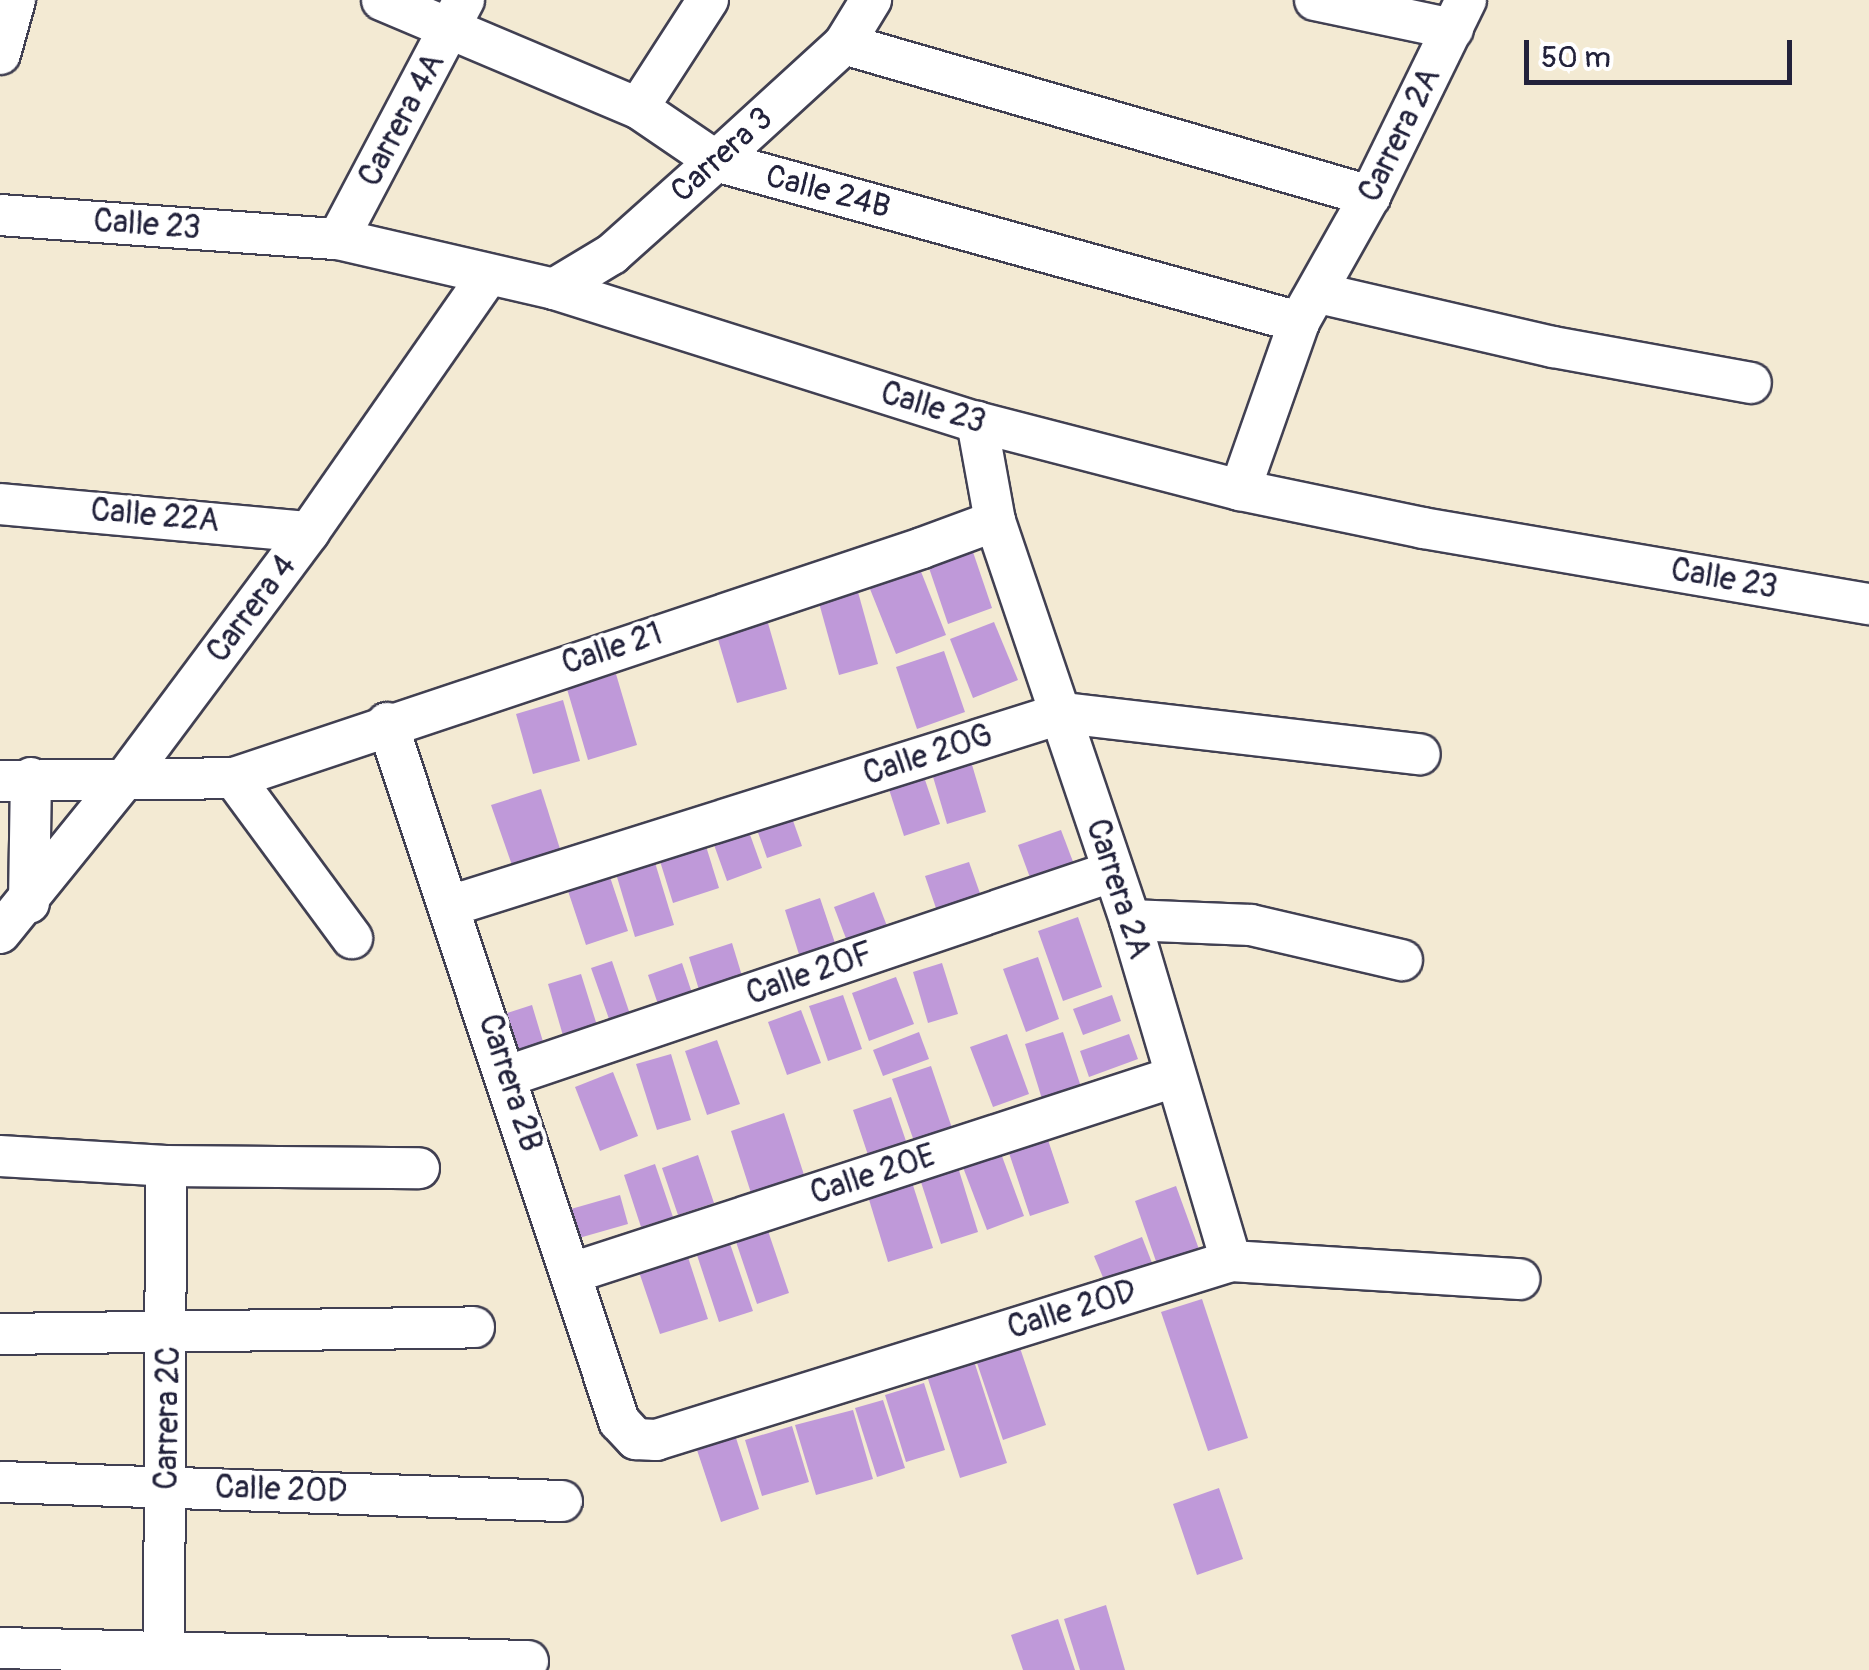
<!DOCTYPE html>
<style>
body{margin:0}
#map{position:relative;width:1869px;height:1670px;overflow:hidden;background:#f3ead3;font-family:Pangolin,sans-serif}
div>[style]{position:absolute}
.building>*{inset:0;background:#bf99d9}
.roads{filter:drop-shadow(2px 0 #414052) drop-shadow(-2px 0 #414052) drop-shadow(0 2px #414052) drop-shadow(0 -2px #414052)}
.minor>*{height:40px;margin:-20px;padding:0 20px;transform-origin:20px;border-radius:20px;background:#fff}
span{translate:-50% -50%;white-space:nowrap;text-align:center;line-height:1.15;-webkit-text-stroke:8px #fff;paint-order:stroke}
.street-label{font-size:32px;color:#22223b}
.scale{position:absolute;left:1524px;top:40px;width:268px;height:45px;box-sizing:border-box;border:5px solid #22223b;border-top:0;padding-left:12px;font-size:30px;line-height:35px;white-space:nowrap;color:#22223b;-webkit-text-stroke:8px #fff;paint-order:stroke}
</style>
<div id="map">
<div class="building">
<div style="clip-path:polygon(973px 552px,992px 608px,948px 624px,929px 568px)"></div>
<div style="clip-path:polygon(918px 564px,946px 635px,896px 654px,868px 584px)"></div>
<div style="clip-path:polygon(858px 592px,878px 664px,839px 675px,819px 603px)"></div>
<div style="clip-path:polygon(994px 622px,1018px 680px,973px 698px,950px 639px)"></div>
<div style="clip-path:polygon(768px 623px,787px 689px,737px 703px,717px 636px)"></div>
<div style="clip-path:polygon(944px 651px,965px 712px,917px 729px,896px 667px)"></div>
<div style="clip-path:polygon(616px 674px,637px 745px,588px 760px,567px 689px)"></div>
<div style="clip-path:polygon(563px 700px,580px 761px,533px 774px,516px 714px)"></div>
<div style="clip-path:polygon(970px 758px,986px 812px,947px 824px,931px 770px)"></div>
<div style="clip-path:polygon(922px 771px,940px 824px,904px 836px,887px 783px)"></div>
<div style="clip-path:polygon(541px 789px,561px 852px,513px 868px,491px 805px)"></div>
<div style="clip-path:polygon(791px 815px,802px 846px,767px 858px,756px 827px)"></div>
<div style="clip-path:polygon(748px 829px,762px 868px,727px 881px,713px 842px)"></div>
<div style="clip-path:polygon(1061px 830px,1075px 867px,1032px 883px,1018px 845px)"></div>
<div style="clip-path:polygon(705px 843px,719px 888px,673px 903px,659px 858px)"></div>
<div style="clip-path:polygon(653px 856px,674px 925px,635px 937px,614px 867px)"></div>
<div style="clip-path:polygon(969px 862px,983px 902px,939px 917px,925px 876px)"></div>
<div style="clip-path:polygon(609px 874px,628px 931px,586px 945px,567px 888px)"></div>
<div style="clip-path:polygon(874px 892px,890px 934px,850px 949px,834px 907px)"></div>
<div style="clip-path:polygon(820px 898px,839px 955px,803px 967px,785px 910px)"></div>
<div style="clip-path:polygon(1078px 917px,1102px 987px,1063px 1001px,1038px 931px)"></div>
<div style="clip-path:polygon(732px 943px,746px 989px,703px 1003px,689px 957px)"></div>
<div style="clip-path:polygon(1038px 957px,1059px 1019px,1026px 1032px,1003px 969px)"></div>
<div style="clip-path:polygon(612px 961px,634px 1026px,614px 1033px,591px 968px)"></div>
<div style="clip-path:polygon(682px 963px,695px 1002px,661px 1013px,648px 975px)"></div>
<div style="clip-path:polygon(942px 963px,958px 1014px,928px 1023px,913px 972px)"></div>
<div style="clip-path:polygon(581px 974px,600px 1035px,566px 1046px,548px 984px)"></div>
<div style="clip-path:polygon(896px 977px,914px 1024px,869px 1041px,852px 993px)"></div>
<div style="clip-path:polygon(843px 995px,862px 1049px,828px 1061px,809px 1006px)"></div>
<div style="clip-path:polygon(1112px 995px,1121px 1021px,1083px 1035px,1073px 1009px)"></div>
<div style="clip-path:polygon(532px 1005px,547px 1055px,523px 1063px,507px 1013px)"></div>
<div style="clip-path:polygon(801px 1010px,821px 1063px,787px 1075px,768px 1022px)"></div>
<div style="clip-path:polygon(919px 1032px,929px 1059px,883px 1076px,873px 1050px)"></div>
<div style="clip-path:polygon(1063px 1032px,1081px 1087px,1042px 1099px,1025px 1044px)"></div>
<div style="clip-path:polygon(1007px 1034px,1029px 1094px,993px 1107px,970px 1047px)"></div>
<div style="clip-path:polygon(1129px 1034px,1138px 1059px,1089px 1077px,1080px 1051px)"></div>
<div style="clip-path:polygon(717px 1040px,740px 1104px,707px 1115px,685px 1051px)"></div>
<div style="clip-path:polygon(671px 1054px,691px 1120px,657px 1130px,636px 1064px)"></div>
<div style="clip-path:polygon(931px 1066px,953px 1131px,915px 1144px,892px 1079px)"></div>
<div style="clip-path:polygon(613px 1072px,638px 1136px,600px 1151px,575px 1087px)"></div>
<div style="clip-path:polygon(891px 1097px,908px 1147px,870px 1161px,853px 1110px)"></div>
<div style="clip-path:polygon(784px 1113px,805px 1178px,752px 1196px,731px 1131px)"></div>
<div style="clip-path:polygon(1046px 1134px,1069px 1203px,1030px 1216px,1007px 1147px)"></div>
<div style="clip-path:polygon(999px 1148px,1024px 1216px,987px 1230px,961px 1162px)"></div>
<div style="clip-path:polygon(698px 1155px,714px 1203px,678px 1215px,662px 1168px)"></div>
<div style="clip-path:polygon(655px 1164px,673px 1217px,641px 1227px,624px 1175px)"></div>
<div style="clip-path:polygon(957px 1164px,978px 1232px,941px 1244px,919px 1176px)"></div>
<div style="clip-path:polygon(911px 1179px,933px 1248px,888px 1262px,867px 1193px)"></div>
<div style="clip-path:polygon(1176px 1186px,1200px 1252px,1158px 1267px,1135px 1201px)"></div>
<div style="clip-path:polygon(620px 1195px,628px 1224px,579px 1238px,571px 1209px)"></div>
<div style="clip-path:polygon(764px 1219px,789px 1293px,757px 1304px,732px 1230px)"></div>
<div style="clip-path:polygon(727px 1235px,753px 1311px,719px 1322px,694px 1246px)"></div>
<div style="clip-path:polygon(1142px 1237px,1154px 1268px,1107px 1287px,1094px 1256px)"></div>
<div style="clip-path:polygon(686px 1251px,708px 1319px,660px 1334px,637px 1266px)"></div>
<div style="clip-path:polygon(1202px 1299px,1248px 1438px,1208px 1451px,1161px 1312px)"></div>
<div style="clip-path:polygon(1020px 1348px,1046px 1425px,1003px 1440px,977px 1363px)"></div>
<div style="clip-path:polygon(974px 1361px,1007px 1463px,960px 1478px,927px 1376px)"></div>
<div style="clip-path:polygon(924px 1383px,945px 1450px,906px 1462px,885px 1395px)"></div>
<div style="clip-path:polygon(883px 1400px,905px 1468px,877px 1477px,855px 1408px)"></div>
<div style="clip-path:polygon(853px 1410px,873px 1479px,816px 1495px,795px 1425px)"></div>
<div style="clip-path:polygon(792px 1426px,809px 1482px,762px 1496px,745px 1440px)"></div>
<div style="clip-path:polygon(736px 1438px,759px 1509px,721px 1522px,697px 1450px)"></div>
<div style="clip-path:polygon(1219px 1488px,1243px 1559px,1197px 1575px,1173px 1504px)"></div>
<div style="clip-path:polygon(1106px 1605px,1125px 1670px,1080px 1670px,1064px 1619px)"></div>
<div style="clip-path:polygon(1058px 1619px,1075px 1670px,1023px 1670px,1011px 1635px)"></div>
</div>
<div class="roads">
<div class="minor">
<div style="left:382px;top:0;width:278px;rotate:22.9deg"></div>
<div style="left:638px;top:108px;width:94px;rotate:34.2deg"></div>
<div style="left:716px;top:161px;width:605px;rotate:15.44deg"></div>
<div style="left:1315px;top:0;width:141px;rotate:11.9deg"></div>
<div style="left:844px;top:44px;width:548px;rotate:16.12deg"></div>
<div style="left:0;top:54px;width:56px;rotate:-74.5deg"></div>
<div style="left:638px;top:108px;width:129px;rotate:-57.1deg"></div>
<div style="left:0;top:215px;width:339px;rotate:4.1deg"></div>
<div style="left:338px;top:239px;width:222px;rotate:13deg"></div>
<div style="left:554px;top:289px;width:443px;rotate:17.5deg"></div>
<div style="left:977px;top:422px;width:272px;rotate:14.5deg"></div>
<div style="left:1240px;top:490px;width:187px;rotate:11.7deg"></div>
<div style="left:1423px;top:528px;width:452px;rotate:9.7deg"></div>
<div style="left:338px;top:239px;width:270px;rotate:-62.2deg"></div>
<div style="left:554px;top:289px;width:68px;rotate:-31.1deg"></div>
<div style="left:612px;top:254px;width:140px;rotate:-41.8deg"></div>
<div style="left:716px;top:161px;width:173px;rotate:-42.4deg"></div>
<div style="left:844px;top:44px;width:52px;rotate:-58.5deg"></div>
<div style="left:1319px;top:293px;width:240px;rotate:13deg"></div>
<div style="left:1553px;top:347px;width:201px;rotate:10.3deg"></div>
<div style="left:1240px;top:490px;width:178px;rotate:-70.6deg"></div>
<div style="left:1299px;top:322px;width:145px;rotate:-60.6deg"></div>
<div style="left:1370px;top:196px;width:218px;rotate:-63.9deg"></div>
<div style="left:0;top:504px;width:310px;rotate:5.2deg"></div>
<div style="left:995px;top:521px;width:421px;rotate:71.3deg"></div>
<div style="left:1130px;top:920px;width:356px;rotate:73.5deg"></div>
<div style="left:387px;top:723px;width:736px;rotate:71.61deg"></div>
<div style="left:619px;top:1421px;width:25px;rotate:47deg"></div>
<div style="left:636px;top:1439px;width:20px;rotate:3deg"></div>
<div style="left:656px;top:1440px;width:602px;rotate:-17.29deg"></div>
<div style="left:1231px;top:1261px;width:289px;rotate:3.6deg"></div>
<div style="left:234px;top:778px;width:199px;rotate:53.6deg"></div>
<div style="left:0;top:781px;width:234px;rotate:-0.7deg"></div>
<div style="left:234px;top:778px;width:725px;rotate:-18.48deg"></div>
<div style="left:922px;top:548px;width:78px;rotate:-20.3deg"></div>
<div style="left:995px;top:521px;width:101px;rotate:-100.3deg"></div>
<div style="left:29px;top:903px;width:125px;rotate:-89.1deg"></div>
<div style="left:450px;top:906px;width:643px;rotate:-17.48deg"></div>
<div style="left:1063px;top:713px;width:359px;rotate:6.6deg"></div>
<div style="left:1130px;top:920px;width:121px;rotate:2.4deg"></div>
<div style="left:1251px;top:925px;width:155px;rotate:13.1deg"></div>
<div style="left:0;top:933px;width:203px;rotate:-51deg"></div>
<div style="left:128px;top:775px;width:303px;rotate:-53.3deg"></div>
<div style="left:309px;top:532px;width:313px;rotate:-55.1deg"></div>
<div style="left:508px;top:1076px;width:637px;rotate:-18.69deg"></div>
<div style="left:0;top:1156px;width:166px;rotate:3.4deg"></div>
<div style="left:166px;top:1166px;width:253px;rotate:0.5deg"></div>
<div style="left:572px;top:1273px;width:633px;rotate:-18.03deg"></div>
<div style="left:0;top:1334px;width:474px;rotate:-0.8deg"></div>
<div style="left:0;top:1482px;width:562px;rotate:1.94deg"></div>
<div style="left:0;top:1648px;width:528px;rotate:1.41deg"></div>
<div style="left:164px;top:1670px;width:504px;rotate:-89.77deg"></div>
</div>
</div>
<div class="street-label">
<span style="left:402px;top:120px;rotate:-62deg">Carrera 4A</span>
<span style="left:1400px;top:135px;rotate:-64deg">Carrera 2A</span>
<span style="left:722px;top:155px;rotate:-42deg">Carrera 3</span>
<span style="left:828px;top:192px;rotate:15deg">Calle 24B</span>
<span style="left:147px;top:225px;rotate:4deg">Calle 23</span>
<span style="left:933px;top:408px;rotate:17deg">Calle 23</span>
<span style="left:155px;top:516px;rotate:5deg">Calle 22A</span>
<span style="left:1724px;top:579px;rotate:10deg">Calle 23</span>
<span style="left:252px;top:609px;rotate:-53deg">Carrera 4</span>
<span style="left:612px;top:649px;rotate:-18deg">Calle 21</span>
<span style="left:928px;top:755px;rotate:-18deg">Calle 20G</span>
<span style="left:1118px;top:889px;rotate:72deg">Carrera 2A</span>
<span style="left:810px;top:974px;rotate:-19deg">Calle 20F</span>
<span style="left:510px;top:1083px;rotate:72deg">Carrera 2B</span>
<span style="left:873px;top:1175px;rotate:-18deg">Calle 20E</span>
<span style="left:1072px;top:1310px;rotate:-17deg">Calle 20D</span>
<span style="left:168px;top:1418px;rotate:-89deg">Carrera 2C</span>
<span style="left:281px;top:1490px;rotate:2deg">Calle 20D</span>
</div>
<div class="scale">50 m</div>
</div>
